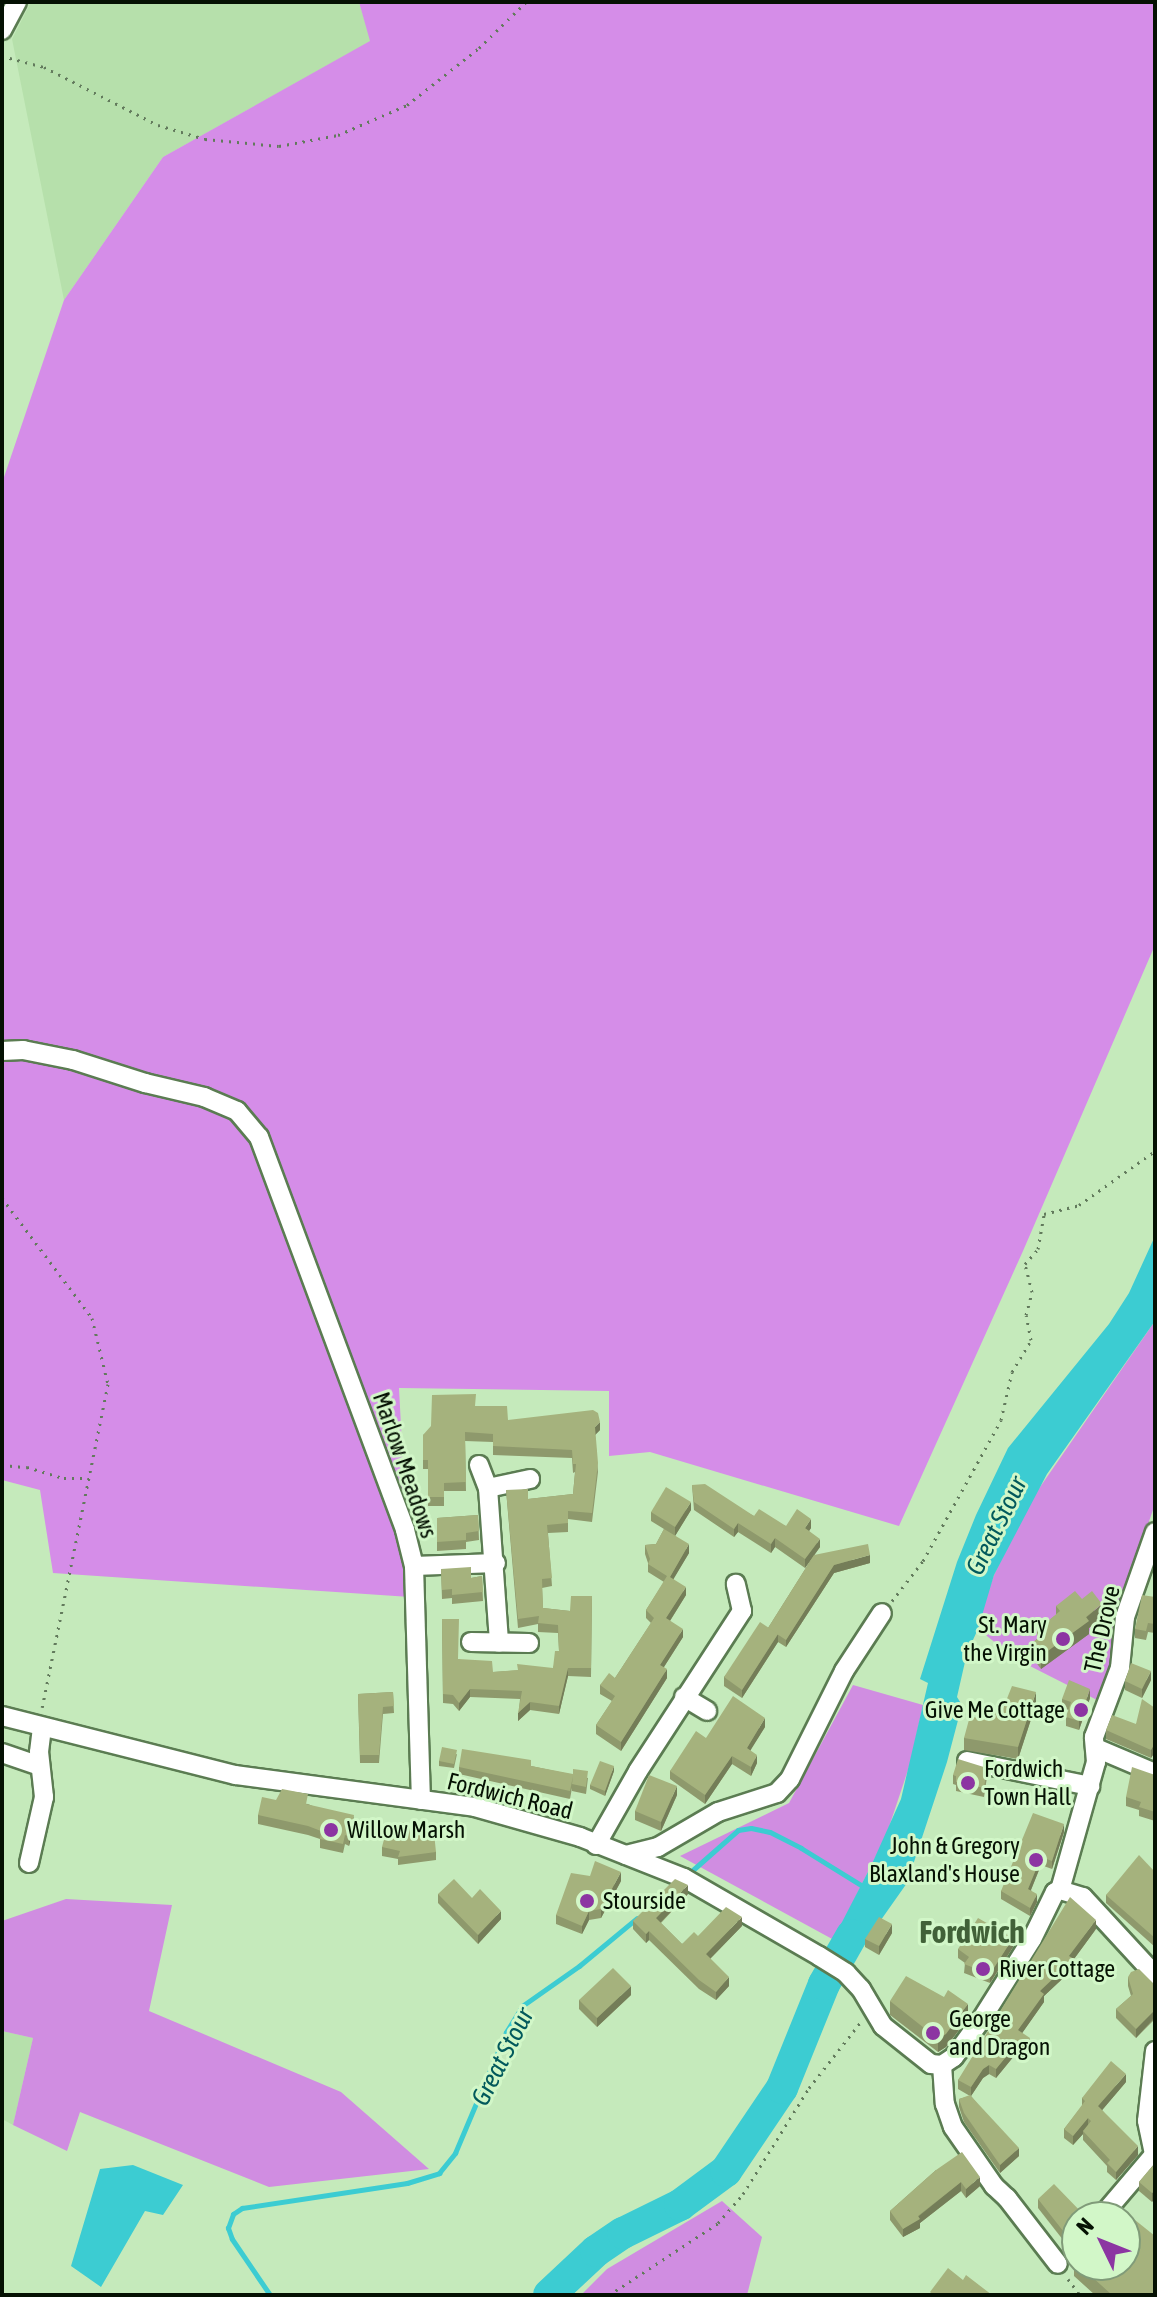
<!DOCTYPE html>
<style>
body{margin:0}
#map{position:relative;width:1157px;height:2297px;overflow:hidden;background:#c5eabb;font-family:"Asap Condensed",sans-serif}
div>[style]{position:absolute}
.built>*{inset:0;background:#b6e0ab}
.green>*{inset:0;background:#d08de1}
.forest>*{inset:0;background:#d58de8}
.water>*{inset:0;background:#3cccd2}
.stream>*{height:5px;margin:-2.5px;padding:0 2.5px;transform-origin:2.5px;border-radius:2.5px;background:#3cccd2}
.river>*{height:32px;margin:-16px;padding:0 16px;transform-origin:16px;border-radius:16px;background:#3cccd2}
.path>*{height:3px;margin-top:-1.5px;transform-origin:0;background:repeating-linear-gradient(90deg,#627a5c 0 2px,transparent 0 8px)}
.roads{filter:drop-shadow(2px 0 #5b7c52) drop-shadow(-2px 0 #5b7c52) drop-shadow(0 2px #5b7c52) drop-shadow(0 -2px #5b7c52)}
.minor>*{height:18px;margin:-9px;padding:0 9px;transform-origin:9px;border-radius:9px;background:#fff}
.wall>*{inset:0;background:#8e996c}
.shaded-wall>*{inset:0;background:#747d58}
.building>*{inset:0;background:#a5b27d}
.dots>*{width:22px;height:22px;translate:-50% -50%;box-sizing:border-box;border:4px solid #d2f7c8;border-radius:50%}
span{translate:-50% -50%;white-space:nowrap;text-align:center;line-height:1.15;-webkit-text-stroke:6px #d2f7c8;paint-order:stroke}
.street-label{font-size:24px;color:#051103}
.poi-label{font-size:24px;color:#051103}
.right{translate:-100% -50%;text-align:right}
.left{translate:0 -50%;text-align:left}
.water-label{font-size:26px;color:#02595c;font-style:italic}
.district-label{font-size:32px;color:#416138;font-weight:700}
.frame{position:absolute;inset:0;border:4px solid #051103;pointer-events:none}
.north{position:absolute;left:1061px;top:2201px;width:80px;height:80px;box-sizing:border-box;background:#d2f7c8;border:2px solid #809b79;border-radius:50%;rotate:313deg;font-size:22px;font-weight:700;line-height:32px;text-align:center;color:#051103}
.north::after{content:'';display:block;margin:auto;width:28px;height:36px;background:#8c35a2;clip-path:polygon(50% 0,100% 100%,50% 72%,0 100%)}
</style>
<div id="map">
<div class="built">
<div style="clip-path:polygon(31px 2px,359px 2px,371px 41px,163px 157px,64px 300px,12px 39px)"></div>
<div style="clip-path:polygon(2px 2031px,33px 2038px,13px 2125px,2px 2119px)"></div>
</div>
<div class="green">
<div style="clip-path:polygon(1155px 1321px,1155px 1504px,1135px 1562px,1121px 1617px,1115px 1667px,1099px 1701px,1016px 1659px,978px 1629px,980px 1615px,994px 1575px,1029px 1503px)"></div>
<div style="clip-path:polygon(853px 1685px,923px 1705px,910px 1764px,886px 1836px,834px 1940px,680px 1856px,789px 1803px)"></div>
<div style="clip-path:polygon(66px 1899px,172px 1905px,149px 2011px,341px 2092px,429px 2169px,269px 2187px,80px 2112px,67px 2151px,13px 2125px,33px 2038px,2px 2031px,2px 1921px)"></div>
<div style="clip-path:polygon(722px 2201px,762px 2237px,747px 2295px,581px 2295px,607px 2269px)"></div>
</div>
<div class="forest">
<div style="clip-path:polygon(359px 2px,1155px 2px,1155px 945px,1023px 1251px,899px 1526px,650px 1452px,609px 1456px,609px 1391px,399px 1388px,410px 1597px,53px 1573px,40px 1490px,2px 1480px,2px 483px,64px 300px,163px 157px,370px 41px)"></div>
</div>
<div class="water">
<div style="clip-path:polygon(1155px 1236px,1155px 1321px,1047px 1474px,994px 1575px,978px 1629px,967px 1653px,957px 1697px,962px 1705px,947px 1762px,907px 1883px,852px 1961px,842px 1968px,827px 1951px,871px 1866px,901px 1799px,928px 1683px,920px 1679px,957px 1562px,976px 1515px,1008px 1448px,1109px 1324px,1129px 1293px)"></div>
<div style="clip-path:polygon(133px 2165px,183px 2185px,163px 2215px,145px 2211px,101px 2287px,71px 2266px,100px 2169px)"></div>
</div>
<div class="stream">
<div style="left:687px;top:1875px;width:68px;rotate:-41.4deg"></div>
<div style="left:738px;top:1830px;width:13px;rotate:-9deg"></div>
<div style="left:751px;top:1828px;width:19px;rotate:12deg"></div>
<div style="left:770px;top:1832px;width:35px;rotate:27deg"></div>
<div style="left:801px;top:1848px;width:74px;rotate:31.8deg"></div>
<div style="left:270px;top:2295px;width:68px;rotate:-124.2deg"></div>
<div style="left:232px;top:2239px;width:12px;rotate:-110deg"></div>
<div style="left:228px;top:2228px;width:15px;rotate:-70deg"></div>
<div style="left:233px;top:2214px;width:11px;rotate:-34deg"></div>
<div style="left:242px;top:2208px;width:167px;rotate:-8.6deg"></div>
<div style="left:407px;top:2183px;width:34px;rotate:-17deg"></div>
<div style="left:439px;top:2173px;width:26px;rotate:-51deg"></div>
<div style="left:455px;top:2153px;width:131px;rotate:-67.1deg"></div>
<div style="left:506px;top:2032px;width:31px;rotate:-58deg"></div>
<div style="left:522px;top:2006px;width:70px;rotate:-35.1deg"></div>
<div style="left:579px;top:1966px;width:75px;rotate:-39.6deg"></div>
</div>
<div class="river">
<div style="left:549px;top:2295px;width:64px;rotate:-43.1deg"></div>
<div style="left:596px;top:2251px;width:32px;rotate:-34deg"></div>
<div style="left:623px;top:2233px;width:64px;rotate:-26.2deg"></div>
<div style="left:680px;top:2205px;width:57px;rotate:-36.5deg"></div>
<div style="left:726px;top:2171px;width:100px;rotate:-56deg"></div>
<div style="left:782px;top:2088px;width:112px;rotate:-68deg"></div>
<div style="left:824px;top:1984px;width:56px;rotate:-60.3deg"></div>
</div>
<div class="path">
<div style="left:2px;top:56px;width:43px;rotate:14.7deg"></div>
<div style="left:44px;top:67px;width:128px;rotate:27deg"></div>
<div style="left:158px;top:125px;width:49px;rotate:16.6deg"></div>
<div style="left:205px;top:139px;width:74px;rotate:5.4deg"></div>
<div style="left:279px;top:146px;width:60px;rotate:-10.6deg"></div>
<div style="left:338px;top:135px;width:75px;rotate:-23.5deg"></div>
<div style="left:407px;top:105px;width:92px;rotate:-38.4deg"></div>
<div style="left:479px;top:48px;width:66px;rotate:-44.4deg"></div>
<div style="left:2px;top:1198px;width:150px;rotate:53.1deg"></div>
<div style="left:92px;top:1318px;width:68px;rotate:76.4deg"></div>
<div style="left:108px;top:1384px;width:330px;rotate:101.5deg"></div>
<div style="left:2px;top:1465px;width:25px;rotate:5deg"></div>
<div style="left:27px;top:1467px;width:39px;rotate:17deg"></div>
<div style="left:64px;top:1478px;width:24px"></div>
<div style="left:892px;top:1601px;width:51px;rotate:-52.2deg"></div>
<div style="left:923px;top:1561px;width:161px;rotate:-61deg"></div>
<div style="left:1001px;top:1420px;width:49px;rotate:-77.1deg"></div>
<div style="left:1012px;top:1372px;width:37px;rotate:-59deg"></div>
<div style="left:1031px;top:1340px;width:25px;rotate:-101deg"></div>
<div style="left:1026px;top:1315px;width:24px;rotate:-75deg"></div>
<div style="left:1032px;top:1292px;width:29px;rotate:-104deg"></div>
<div style="left:1025px;top:1264px;width:20px;rotate:-49deg"></div>
<div style="left:1038px;top:1249px;width:36px;rotate:-80deg"></div>
<div style="left:1044px;top:1214px;width:36px;rotate:-14deg"></div>
<div style="left:1079px;top:1205px;width:93px;rotate:-35.4deg"></div>
<div style="left:1068px;top:2279px;width:20px;rotate:53deg"></div>
<div style="left:609px;top:2295px;width:131px;rotate:-33.4deg"></div>
<div style="left:718px;top:2223px;width:38px;rotate:-49deg"></div>
<div style="left:743px;top:2194px;width:125px;rotate:-58.1deg"></div>
<div style="left:809px;top:2088px;width:83px;rotate:-51.9deg"></div>
</div>
<div class="roads">
<div class="minor">
<div style="left:2px;top:30px;width:32px;rotate:-62deg"></div>
<div style="left:2px;top:1051px;width:21px;rotate:-3deg"></div>
<div style="left:23px;top:1050px;width:51px;rotate:11.3deg"></div>
<div style="left:73px;top:1060px;width:76px;rotate:17.7deg"></div>
<div style="left:145px;top:1083px;width:61px;rotate:13.3deg"></div>
<div style="left:204px;top:1097px;width:36px;rotate:23deg"></div>
<div style="left:237px;top:1111px;width:34px;rotate:50deg"></div>
<div style="left:259px;top:1137px;width:419px;rotate:69.6deg"></div>
<div style="left:405px;top:1530px;width:37px;rotate:76deg"></div>
<div style="left:414px;top:1566px;width:234px;rotate:88.3deg"></div>
<div style="left:479px;top:1465px;width:25px;rotate:69deg"></div>
<div style="left:488px;top:1488px;width:155px;rotate:85.9deg"></div>
<div style="left:488px;top:1488px;width:43px;rotate:-12.1deg"></div>
<div style="left:414px;top:1566px;width:82px;rotate:-2.1deg"></div>
<div style="left:471px;top:1642px;width:58px;rotate:1deg"></div>
<div style="left:684px;top:1697px;width:27px;rotate:31deg"></div>
<div style="left:2px;top:1716px;width:241px;rotate:14.2deg"></div>
<div style="left:236px;top:1775px;width:241px;rotate:7.6deg"></div>
<div style="left:475px;top:1807px;width:109px;rotate:15.9deg"></div>
<div style="left:580px;top:1837px;width:112px;rotate:21.5deg"></div>
<div style="left:684px;top:1878px;width:156px;rotate:30deg"></div>
<div style="left:819px;top:1956px;width:32px;rotate:32deg"></div>
<div style="left:846px;top:1973px;width:22px;rotate:47deg"></div>
<div style="left:861px;top:1989px;width:43px;rotate:59.3deg"></div>
<div style="left:883px;top:2026px;width:61px;rotate:38.4deg"></div>
<div style="left:931px;top:2064px;width:11px;rotate:5deg"></div>
<div style="left:1096px;top:1748px;width:64px;rotate:23deg"></div>
<div style="left:2px;top:1753px;width:40px;rotate:18.9deg"></div>
<div style="left:967px;top:1761px;width:126px;rotate:11.5deg"></div>
<div style="left:596px;top:1845px;width:85px;rotate:-60.4deg"></div>
<div style="left:638px;top:1771px;width:191px;rotate:-57deg"></div>
<div style="left:742px;top:1611px;width:28px;rotate:-103deg"></div>
<div style="left:626px;top:1855px;width:33px;rotate:-14deg"></div>
<div style="left:658px;top:1847px;width:69px;rotate:-30.3deg"></div>
<div style="left:718px;top:1812px;width:62px;rotate:-17.9deg"></div>
<div style="left:777px;top:1793px;width:19px;rotate:-47deg"></div>
<div style="left:790px;top:1779px;width:121px;rotate:-63.4deg"></div>
<div style="left:844px;top:1671px;width:69px;rotate:-56.8deg"></div>
<div style="left:29px;top:1863px;width:68px;rotate:-77.2deg"></div>
<div style="left:44px;top:1797px;width:45px;rotate:-96.3deg"></div>
<div style="left:39px;top:1752px;width:24px;rotate:-83deg"></div>
<div style="left:1060px;top:1890px;width:24px;rotate:17deg"></div>
<div style="left:1083px;top:1897px;width:106px;rotate:47.3deg"></div>
<div style="left:1155px;top:2051px;width:70px;rotate:96.5deg"></div>
<div style="left:1147px;top:2121px;width:40px;rotate:78deg"></div>
<div style="left:942px;top:2065px;width:14px;rotate:-34deg"></div>
<div style="left:954px;top:2057px;width:46px;rotate:-53.9deg"></div>
<div style="left:981px;top:2020px;width:96px;rotate:-57.8deg"></div>
<div style="left:1032px;top:1939px;width:52px;rotate:-63.9deg"></div>
<div style="left:1055px;top:1892px;width:5px;rotate:-22deg"></div>
<div style="left:1060px;top:1890px;width:133px;rotate:-74.3deg"></div>
<div style="left:1096px;top:1762px;width:25px;rotate:-95deg"></div>
<div style="left:1094px;top:1737px;width:74px;rotate:-69.4deg"></div>
<div style="left:1120px;top:1668px;width:51px;rotate:-84.4deg"></div>
<div style="left:1125px;top:1617px;width:90px;rotate:-70.6deg"></div>
<div style="left:942px;top:2065px;width:39px;rotate:86deg"></div>
<div style="left:945px;top:2104px;width:24px;rotate:71deg"></div>
<div style="left:953px;top:2127px;width:72px;rotate:55.2deg"></div>
<div style="left:994px;top:2186px;width:18px;rotate:43deg"></div>
<div style="left:1007px;top:2198px;width:83px;rotate:52.3deg"></div>
<div style="left:1101px;top:2217px;width:79px;rotate:-49.6deg"></div>
</div>
</div>
<div class="wall">
<div style="clip-path:polygon(476px 1406px,508px 1420px,600px 1430px,595px 1435px,598px 1472px,592px 1522px,568px 1519px,568px 1532px,548px 1533px,552px 1586px,542px 1588px,543px 1608px,570px 1611px,592px 1596px,591px 1677px,568px 1676px,559px 1714px,530px 1710px,518px 1721px,520px 1699px,470px 1697px,459px 1711px,453px 1704px,443px 1703px,442px 1619px,458px 1659px,493px 1672px,553px 1668px,559px 1651px,558px 1633px,538px 1632px,538px 1624px,518px 1628px,506px 1490px,528px 1499px,573px 1494px,575px 1472px,573px 1473px,572px 1458px,493px 1455px,493px 1442px,465px 1441px,466px 1491px,444px 1491px,444px 1506px,428px 1506px,428px 1469px,423px 1469px,423px 1435px)"></div>
<div style="clip-path:polygon(692px 1485px,754px 1516px,786px 1526px,811px 1528px,809px 1531px,820px 1547px,805px 1568px,775px 1547px,771px 1553px,738px 1532px,734px 1537px,694px 1510px)"></div>
<div style="clip-path:polygon(691px 1510px,675px 1536px,689px 1553px,673px 1579px,686px 1595px,670px 1621px,683px 1637px,664px 1667px,667px 1678px,621px 1751px,596px 1734px,596px 1725px,612px 1701px,600px 1694px,600px 1685px,615px 1678px,651px 1623px,646px 1618px,646px 1610px,664px 1582px,648px 1572px,648px 1563px,645px 1554px,645px 1545px,656px 1544px,664px 1529px,651px 1521px,651px 1512px)"></div>
<div style="clip-path:polygon(478px 1515px,479px 1540px,466px 1542px,466px 1549px,437px 1551px,437px 1518px)"></div>
<div style="clip-path:polygon(814px 1555px,870px 1563px,834px 1573px,786px 1647px,778px 1642px,742px 1698px,724px 1686px,724px 1677px,768px 1628px)"></div>
<div style="clip-path:polygon(441px 1569px,471px 1578px,482px 1576px,483px 1601px,452px 1604px,452px 1598px,442px 1599px)"></div>
<div style="clip-path:polygon(1155px 1597px,1155px 1633px,1148px 1632px,1146px 1640px,1135px 1638px,1135px 1629px)"></div>
<div style="clip-path:polygon(1082px 1599px,1102px 1618px,1089px 1628px,1089px 1634px,1041px 1669px,1032px 1657px,1032px 1643px,1037px 1639px,1037px 1630px,1056px 1615px,1056px 1606px)"></div>
<div style="clip-path:polygon(1151px 1680px,1142px 1698px,1125px 1690px,1125px 1681px)"></div>
<div style="clip-path:polygon(393px 1692px,394px 1713px,383px 1714px,379px 1763px,360px 1763px,358px 1694px)"></div>
<div style="clip-path:polygon(1090px 1698px,1079px 1730px,1066px 1726px,1066px 1717px,1069px 1710px,1062px 1708px,1062px 1699px)"></div>
<div style="clip-path:polygon(1036px 1704px,1018px 1759px,964px 1750px,964px 1738px,984px 1720px,1002px 1711px)"></div>
<div style="clip-path:polygon(1155px 1708px,1155px 1752px,1151px 1758px,1106px 1739px,1106px 1730px,1136px 1724px)"></div>
<div style="clip-path:polygon(765px 1727px,750px 1750px,757px 1763px,751px 1776px,732px 1764px,705px 1804px,670px 1779px,670px 1771px,706px 1738px)"></div>
<div style="clip-path:polygon(457px 1754px,454px 1768px,439px 1766px,439px 1761px)"></div>
<div style="clip-path:polygon(531px 1766px,588px 1778px,586px 1794px,572px 1791px,572px 1788px,570px 1799px,459px 1774px,459px 1767px)"></div>
<div style="clip-path:polygon(614px 1771px,605px 1796px,590px 1789px,590px 1785px)"></div>
<div style="clip-path:polygon(953px 1775px,987px 1777px,984px 1797px,956px 1791px,956px 1785px,953px 1784px)"></div>
<div style="clip-path:polygon(1155px 1775px,1155px 1821px,1139px 1816px,1139px 1810px,1126px 1806px,1126px 1797px)"></div>
<div style="clip-path:polygon(677px 1795px,661px 1831px,635px 1820px,635px 1811px)"></div>
<div style="clip-path:polygon(276px 1800px,308px 1804px,354px 1824px,349px 1846px,345px 1844px,343px 1853px,320px 1848px,320px 1839px,308px 1835px,258px 1824px,258px 1815px)"></div>
<div style="clip-path:polygon(1064px 1832px,1052px 1869px,1041px 1865px,1031px 1890px,1037px 1902px,1030px 1916px,1001px 1899px,1001px 1891px)"></div>
<div style="clip-path:polygon(423px 1835px,436px 1852px,436px 1860px,398px 1865px,398px 1859px,382px 1856px,382px 1847px)"></div>
<div style="clip-path:polygon(1155px 1872px,1155px 1947px,1106px 1903px,1106px 1895px)"></div>
<div style="clip-path:polygon(621px 1881px,601px 1918px,589px 1920px,582px 1934px,556px 1924px,556px 1915px)"></div>
<div style="clip-path:polygon(438px 1894px,472px 1898px,501px 1919px,478px 1944px,438px 1903px)"></div>
<div style="clip-path:polygon(688px 1894px,661px 1923px,682px 1944px,698px 1936px,742px 1926px,710px 1959px,729px 1986px,716px 2000px,699px 1989px,649px 1940px,646px 1943px,633px 1929px,633px 1921px)"></div>
<div style="clip-path:polygon(1096px 1929px,1074px 1959px,1074px 1968px,1044px 1996px,1044px 2002px,1022px 2033px,1030px 2047px,1022px 2062px,1014px 2056px,996px 2078px,989px 2074px,983px 2078px,971px 2096px,1019px 2156px,1000px 2173px,964px 2122px,959px 2107px,959px 2099px,970px 2096px,958px 2089px,958px 2080px)"></div>
<div style="clip-path:polygon(892px 1933px,879px 1955px,865px 1947px,865px 1939px)"></div>
<div style="clip-path:polygon(1013px 1947px,990px 1983px,964px 1973px,965px 1963px,958px 1958px,958px 1949px)"></div>
<div style="clip-path:polygon(1128px 1977px,1155px 1985px,1155px 2019px,1136px 2038px,1116px 2018px,1116px 2009px,1131px 1996px,1128px 1986px)"></div>
<div style="clip-path:polygon(631px 1995px,597px 2027px,579px 2009px,579px 2000px)"></div>
<div style="clip-path:polygon(890px 2001px,968px 2018px,946px 2047px,938px 2052px,890px 2015px)"></div>
<div style="clip-path:polygon(1126px 2082px,1102px 2110px,1138px 2155px,1116px 2180px,1107px 2172px,1107px 2166px,1083px 2140px,1083px 2134px,1073px 2145px,1064px 2138px,1064px 2129px,1082px 2106px,1082px 2098px)"></div>
<div style="clip-path:polygon(1155px 2163px,1152px 2202px,1139px 2191px,1139px 2182px)"></div>
<div style="clip-path:polygon(936px 2170px,980px 2186px,966px 2198px,961px 2191px,920px 2223px,920px 2228px,903px 2237px,890px 2220px,890px 2211px)"></div>
<div style="clip-path:polygon(1038px 2199px,1077px 2217px,1077px 2236px,1067px 2245px,1038px 2208px)"></div>
<div style="clip-path:polygon(1077px 2257px,1077px 2265px,1125px 2265px,1155px 2295px,1095px 2295px,1074px 2276px,1074px 2261px)"></div>
</div>
<div class="shaded-wall">
<div style="clip-path:polygon(600px 1422px,600px 1430px,595px 1435px,595px 1427px)"></div>
<div style="clip-path:polygon(691px 1502px,691px 1510px,675px 1536px,675px 1527px)"></div>
<div style="clip-path:polygon(811px 1519px,811px 1528px,805px 1537px,805px 1528px)"></div>
<div style="clip-path:polygon(738px 1523px,738px 1532px,734px 1537px,734px 1529px)"></div>
<div style="clip-path:polygon(775px 1538px,775px 1547px,771px 1553px,771px 1544px)"></div>
<div style="clip-path:polygon(820px 1539px,820px 1547px,805px 1568px,805px 1559px)"></div>
<div style="clip-path:polygon(689px 1544px,689px 1553px,670px 1585px,670px 1577px)"></div>
<div style="clip-path:polygon(870px 1555px,870px 1563px,834px 1573px,786px 1647px,786px 1640px,834px 1565px)"></div>
<div style="clip-path:polygon(686px 1587px,686px 1595px,666px 1627px,666px 1618px)"></div>
<div style="clip-path:polygon(1102px 1604px,1102px 1618px,1089px 1628px,1089px 1634px,1041px 1669px,1041px 1656px)"></div>
<div style="clip-path:polygon(683px 1629px,683px 1637px,660px 1673px,660px 1665px)"></div>
<div style="clip-path:polygon(778px 1634px,778px 1642px,742px 1698px,742px 1690px)"></div>
<div style="clip-path:polygon(568px 1668px,568px 1676px,559px 1714px,559px 1706px)"></div>
<div style="clip-path:polygon(667px 1669px,667px 1678px,621px 1751px,621px 1742px)"></div>
<div style="clip-path:polygon(1151px 1671px,1151px 1680px,1142px 1698px,1142px 1689px)"></div>
<div style="clip-path:polygon(470px 1689px,470px 1697px,459px 1711px,459px 1703px)"></div>
<div style="clip-path:polygon(1090px 1689px,1090px 1698px,1079px 1730px,1079px 1721px)"></div>
<div style="clip-path:polygon(1036px 1692px,1036px 1704px,1018px 1759px,1018px 1747px)"></div>
<div style="clip-path:polygon(530px 1702px,530px 1710px,518px 1721px,518px 1713px)"></div>
<div style="clip-path:polygon(765px 1718px,765px 1727px,747px 1756px,747px 1748px)"></div>
<div style="clip-path:polygon(1155px 1743px,1155px 1752px,1151px 1758px,1151px 1750px)"></div>
<div style="clip-path:polygon(757px 1755px,757px 1763px,751px 1776px,751px 1767px)"></div>
<div style="clip-path:polygon(732px 1756px,732px 1764px,705px 1804px,705px 1795px)"></div>
<div style="clip-path:polygon(614px 1766px,614px 1771px,605px 1796px,605px 1791px)"></div>
<div style="clip-path:polygon(677px 1786px,677px 1795px,661px 1831px,661px 1822px)"></div>
<div style="clip-path:polygon(354px 1815px,354px 1824px,349px 1846px,349px 1837px)"></div>
<div style="clip-path:polygon(1064px 1824px,1064px 1832px,1052px 1869px,1052px 1861px)"></div>
<div style="clip-path:polygon(1041px 1857px,1041px 1865px,1028px 1897px,1028px 1889px)"></div>
<div style="clip-path:polygon(621px 1872px,621px 1881px,601px 1918px,601px 1909px)"></div>
<div style="clip-path:polygon(688px 1885px,688px 1894px,656px 1927px,656px 1918px)"></div>
<div style="clip-path:polygon(1037px 1894px,1037px 1902px,1030px 1916px,1030px 1908px)"></div>
<div style="clip-path:polygon(501px 1911px,501px 1919px,478px 1944px,478px 1935px)"></div>
<div style="clip-path:polygon(589px 1911px,589px 1920px,582px 1934px,582px 1926px)"></div>
<div style="clip-path:polygon(742px 1917px,742px 1926px,706px 1963px,706px 1954px)"></div>
<div style="clip-path:polygon(1096px 1920px,1096px 1929px,1074px 1959px,1074px 1968px,1044px 1996px,1044px 2002px,1018px 2039px,1018px 2030px,1040px 1991px)"></div>
<div style="clip-path:polygon(892px 1924px,892px 1933px,879px 1955px,879px 1946px)"></div>
<div style="clip-path:polygon(649px 1931px,649px 1940px,646px 1943px,646px 1934px)"></div>
<div style="clip-path:polygon(1013px 1938px,1013px 1947px,990px 1983px,990px 1974px)"></div>
<div style="clip-path:polygon(729px 1977px,729px 1986px,716px 2000px,716px 1992px)"></div>
<div style="clip-path:polygon(631px 1986px,631px 1995px,597px 2027px,597px 2018px)"></div>
<div style="clip-path:polygon(968px 2004px,968px 2018px,946px 2047px,938px 2052px,938px 2039px)"></div>
<div style="clip-path:polygon(1154px 2009px,1154px 2018px,1136px 2038px,1136px 2029px)"></div>
<div style="clip-path:polygon(1030px 2038px,1030px 2047px,1022px 2062px,1022px 2053px)"></div>
<div style="clip-path:polygon(1014px 2047px,1014px 2056px,996px 2078px,996px 2069px)"></div>
<div style="clip-path:polygon(989px 2065px,989px 2074px,983px 2078px,971px 2096px,971px 2087px,983px 2069px)"></div>
<div style="clip-path:polygon(1126px 2074px,1126px 2082px,1098px 2115px,1098px 2106px)"></div>
<div style="clip-path:polygon(1088px 2118px,1088px 2127px,1083px 2131px,1083px 2134px,1073px 2145px,1073px 2136px)"></div>
<div style="clip-path:polygon(1138px 2146px,1138px 2155px,1116px 2180px,1116px 2172px)"></div>
<div style="clip-path:polygon(1019px 2148px,1019px 2156px,1000px 2173px,1000px 2165px)"></div>
<div style="clip-path:polygon(980px 2177px,980px 2186px,966px 2198px,966px 2189px)"></div>
<div style="clip-path:polygon(961px 2182px,961px 2191px,920px 2223px,920px 2228px,903px 2237px,903px 2229px)"></div>
<div style="clip-path:polygon(1155px 2190px,1155px 2199px,1152px 2202px,1152px 2193px)"></div>
<div style="clip-path:polygon(1077px 2228px,1077px 2236px,1067px 2245px,1067px 2236px)"></div>
</div>
<div class="building">
<div style="clip-path:polygon(476px 1394px,475px 1406px,507px 1406px,508px 1420px,593px 1410px,598px 1413px,600px 1422px,595px 1427px,598px 1463px,592px 1513px,568px 1511px,568px 1523px,547px 1525px,552px 1578px,542px 1579px,543px 1608px,570px 1611px,571px 1596px,592px 1596px,591px 1668px,568px 1668px,559px 1706px,530px 1702px,518px 1713px,522px 1691px,470px 1689px,459px 1703px,453px 1695px,443px 1694px,442px 1619px,459px 1619px,458px 1659px,492px 1661px,493px 1672px,518px 1670px,517px 1664px,553px 1668px,555px 1651px,559px 1651px,558px 1625px,538px 1623px,539px 1616px,518px 1619px,506px 1490px,528px 1489px,528px 1499px,573px 1494px,576px 1464px,573px 1464px,572px 1450px,493px 1446px,493px 1434px,465px 1432px,466px 1482px,444px 1483px,444px 1497px,428px 1497px,428px 1460px,423px 1460px,423px 1435px,431px 1426px,432px 1395px)"></div>
<div style="clip-path:polygon(705px 1484px,754px 1516px,759px 1509px,786px 1526px,797px 1509px,811px 1519px,805px 1528px,820px 1539px,805px 1559px,775px 1538px,771px 1544px,738px 1523px,734px 1529px,694px 1502px,692px 1485px)"></div>
<div style="clip-path:polygon(666px 1487px,691px 1502px,675px 1527px,651px 1512px)"></div>
<div style="clip-path:polygon(478px 1515px,479px 1531px,466px 1533px,466px 1540px,437px 1542px,437px 1518px)"></div>
<div style="clip-path:polygon(664px 1529px,689px 1544px,670px 1577px,686px 1587px,666px 1618px,683px 1629px,660px 1665px,667px 1669px,621px 1742px,596px 1725px,615px 1696px,600px 1685px,609px 1673px,615px 1678px,654px 1618px,646px 1610px,667px 1576px,648px 1564px,650px 1559px,645px 1545px,656px 1544px)"></div>
<div style="clip-path:polygon(868px 1544px,870px 1555px,834px 1565px,786px 1640px,768px 1628px,814px 1555px)"></div>
<div style="clip-path:polygon(471px 1567px,471px 1578px,482px 1576px,483px 1592px,452px 1595px,452px 1589px,442px 1590px,441px 1569px)"></div>
<div style="clip-path:polygon(1075px 1591px,1082px 1599px,1092px 1591px,1102px 1604px,1086px 1617px,1089px 1621px,1041px 1656px,1032px 1643px,1041px 1636px,1037px 1630px,1060px 1611px,1056px 1606px)"></div>
<div style="clip-path:polygon(1142px 1595px,1155px 1597px,1155px 1624px,1148px 1623px,1146px 1631px,1135px 1629px)"></div>
<div style="clip-path:polygon(760px 1622px,778px 1634px,742px 1690px,724px 1677px)"></div>
<div style="clip-path:polygon(1131px 1663px,1151px 1671px,1142px 1689px,1125px 1681px)"></div>
<div style="clip-path:polygon(1069px 1680px,1090px 1689px,1079px 1721px,1066px 1717px,1071px 1702px,1062px 1699px)"></div>
<div style="clip-path:polygon(1012px 1686px,1036px 1692px,1018px 1747px,964px 1738px,970px 1716px,984px 1720px,988px 1706px,1002px 1711px)"></div>
<div style="clip-path:polygon(393px 1692px,394px 1706px,383px 1707px,379px 1755px,360px 1755px,358px 1694px)"></div>
<div style="clip-path:polygon(733px 1696px,765px 1718px,747px 1748px,757px 1755px,751px 1767px,732px 1756px,705px 1795px,670px 1771px,696px 1731px,706px 1738px)"></div>
<div style="clip-path:polygon(1142px 1699px,1155px 1708px,1155px 1743px,1151px 1750px,1106px 1730px,1112px 1715px,1136px 1724px)"></div>
<div style="clip-path:polygon(442px 1747px,457px 1750px,454px 1764px,439px 1761px)"></div>
<div style="clip-path:polygon(462px 1749px,531px 1760px,531px 1766px,573px 1774px,573px 1769px,588px 1771px,586px 1787px,572px 1784px,573px 1776px,570px 1791px,459px 1767px)"></div>
<div style="clip-path:polygon(958px 1759px,987px 1768px,984px 1788px,956px 1782px,956px 1776px,953px 1775px)"></div>
<div style="clip-path:polygon(600px 1761px,614px 1766px,605px 1791px,590px 1785px)"></div>
<div style="clip-path:polygon(1132px 1767px,1155px 1775px,1155px 1812px,1139px 1807px,1141px 1802px,1126px 1797px)"></div>
<div style="clip-path:polygon(649px 1775px,677px 1786px,661px 1822px,635px 1811px)"></div>
<div style="clip-path:polygon(282px 1789px,308px 1794px,306px 1804px,354px 1815px,349px 1837px,345px 1835px,343px 1844px,320px 1839px,321px 1831px,308px 1826px,258px 1815px,262px 1797px,276px 1800px)"></div>
<div style="clip-path:polygon(1033px 1813px,1064px 1824px,1052px 1861px,1041px 1857px,1028px 1889px,1037px 1894px,1030px 1908px,1001px 1891px)"></div>
<div style="clip-path:polygon(401px 1822px,423px 1828px,422px 1836px,434px 1833px,436px 1852px,398px 1857px,400px 1851px,382px 1847px,388px 1824px,400px 1828px)"></div>
<div style="clip-path:polygon(1139px 1855px,1155px 1872px,1155px 1938px,1106px 1895px)"></div>
<div style="clip-path:polygon(595px 1861px,621px 1872px,601px 1909px,589px 1911px,582px 1926px,556px 1915px,571px 1873px,590px 1876px)"></div>
<div style="clip-path:polygon(454px 1879px,472px 1898px,480px 1889px,501px 1911px,478px 1935px,438px 1894px)"></div>
<div style="clip-path:polygon(675px 1879px,688px 1885px,656px 1918px,682px 1944px,694px 1932px,698px 1936px,726px 1907px,742px 1917px,706px 1954px,729px 1977px,716px 1992px,699px 1980px,649px 1931px,646px 1934px,633px 1921px)"></div>
<div style="clip-path:polygon(1070px 1897px,1096px 1920px,1069px 1956px,1074px 1959px,1040px 1991px,1044px 1994px,1018px 2030px,1030px 2038px,1022px 2053px,1014px 2047px,996px 2069px,989px 2065px,983px 2069px,971px 2087px,958px 2080px)"></div>
<div style="clip-path:polygon(879px 1917px,892px 1924px,879px 1946px,865px 1939px)"></div>
<div style="clip-path:polygon(978px 1918px,1013px 1938px,990px 1974px,964px 1964px,969px 1957px,958px 1949px)"></div>
<div style="clip-path:polygon(613px 1968px,631px 1986px,597px 2018px,579px 2000px)"></div>
<div style="clip-path:polygon(1139px 1969px,1155px 1985px,1155px 2010px,1136px 2029px,1116px 2009px,1133px 1994px,1128px 1977px,1131px 1972px)"></div>
<div style="clip-path:polygon(906px 1976px,944px 1997px,948px 1990px,968px 2004px,946px 2034px,938px 2039px,890px 2001px)"></div>
<div style="clip-path:polygon(1111px 2061px,1126px 2074px,1098px 2106px,1138px 2146px,1116px 2172px,1107px 2163px,1110px 2160px,1083px 2131px,1091px 2121px,1088px 2118px,1073px 2136px,1064px 2129px,1085px 2101px,1082px 2098px)"></div>
<div style="clip-path:polygon(970px 2095px,1019px 2148px,1000px 2165px,964px 2113px,959px 2099px)"></div>
<div style="clip-path:polygon(962px 2152px,980px 2177px,966px 2189px,961px 2182px,918px 2216px,920px 2219px,903px 2229px,890px 2211px,936px 2170px)"></div>
<div style="clip-path:polygon(1155px 2163px,1155px 2190px,1152px 2193px,1139px 2182px)"></div>
<div style="clip-path:polygon(1054px 2184px,1086px 2217px,1077px 2217px,1077px 2228px,1067px 2236px,1038px 2199px)"></div>
<div style="clip-path:polygon(1125px 2212px,1155px 2236px,1155px 2295px,1112px 2295px,1079px 2265px,1125px 2265px,1125px 2217px,1114px 2217px)"></div>
<div style="clip-path:polygon(948px 2268px,963px 2280px,966px 2275px,992px 2295px,933px 2295px,930px 2292px)"></div>
</div>
<div class="dots">
<div style="left:1063px;top:1639px;background:#8c35a2"></div>
<div style="left:1081px;top:1710px;background:#8c35a2"></div>
<div style="left:968px;top:1783px;background:#8c35a2"></div>
<div style="left:331px;top:1830px;background:#8c35a2"></div>
<div style="left:1036px;top:1860px;background:#8c35a2"></div>
<div style="left:587px;top:1901px;background:#8c35a2"></div>
<div style="left:983px;top:1969px;background:#8c35a2"></div>
<div style="left:933px;top:2033px;background:#8c35a2"></div>
</div>
<div class="street-label">
<span style="left:405px;top:1465px;rotate:71deg">Marlow Meadows</span>
<span style="left:1102px;top:1629px;rotate:-77deg">The Drove</span>
<span style="left:510px;top:1796px;rotate:14deg">Fordwich Road</span>
</div>
<div class="poi-label">
<span class="right" style="left:1047px;top:1639px">St. Mary<br>the Virgin</span>
<span class="right" style="left:1065px;top:1710px">Give Me Cottage</span>
<span class="left" style="left:984px;top:1783px">Fordwich<br>Town Hall</span>
<span class="left" style="left:347px;top:1830px">Willow Marsh</span>
<span class="right" style="left:1020px;top:1860px">John &amp; Gregory<br>Blaxland's House</span>
<span class="left" style="left:603px;top:1901px">Stourside</span>
<span class="left" style="left:999px;top:1969px">River Cottage</span>
<span class="left" style="left:949px;top:2033px">George<br>and Dragon</span>
</div>
<div class="water-label">
<span style="left:997px;top:1526px;rotate:-64deg">Great Stour</span>
<span style="left:503px;top:2057px;rotate:-63deg">Great Stour</span>
</div>
<div class="district-label">
<span style="left:972px;top:1932px">Fordwich</span>
</div>
<div class="frame"></div>
<div class="north">N</div>
</div>
